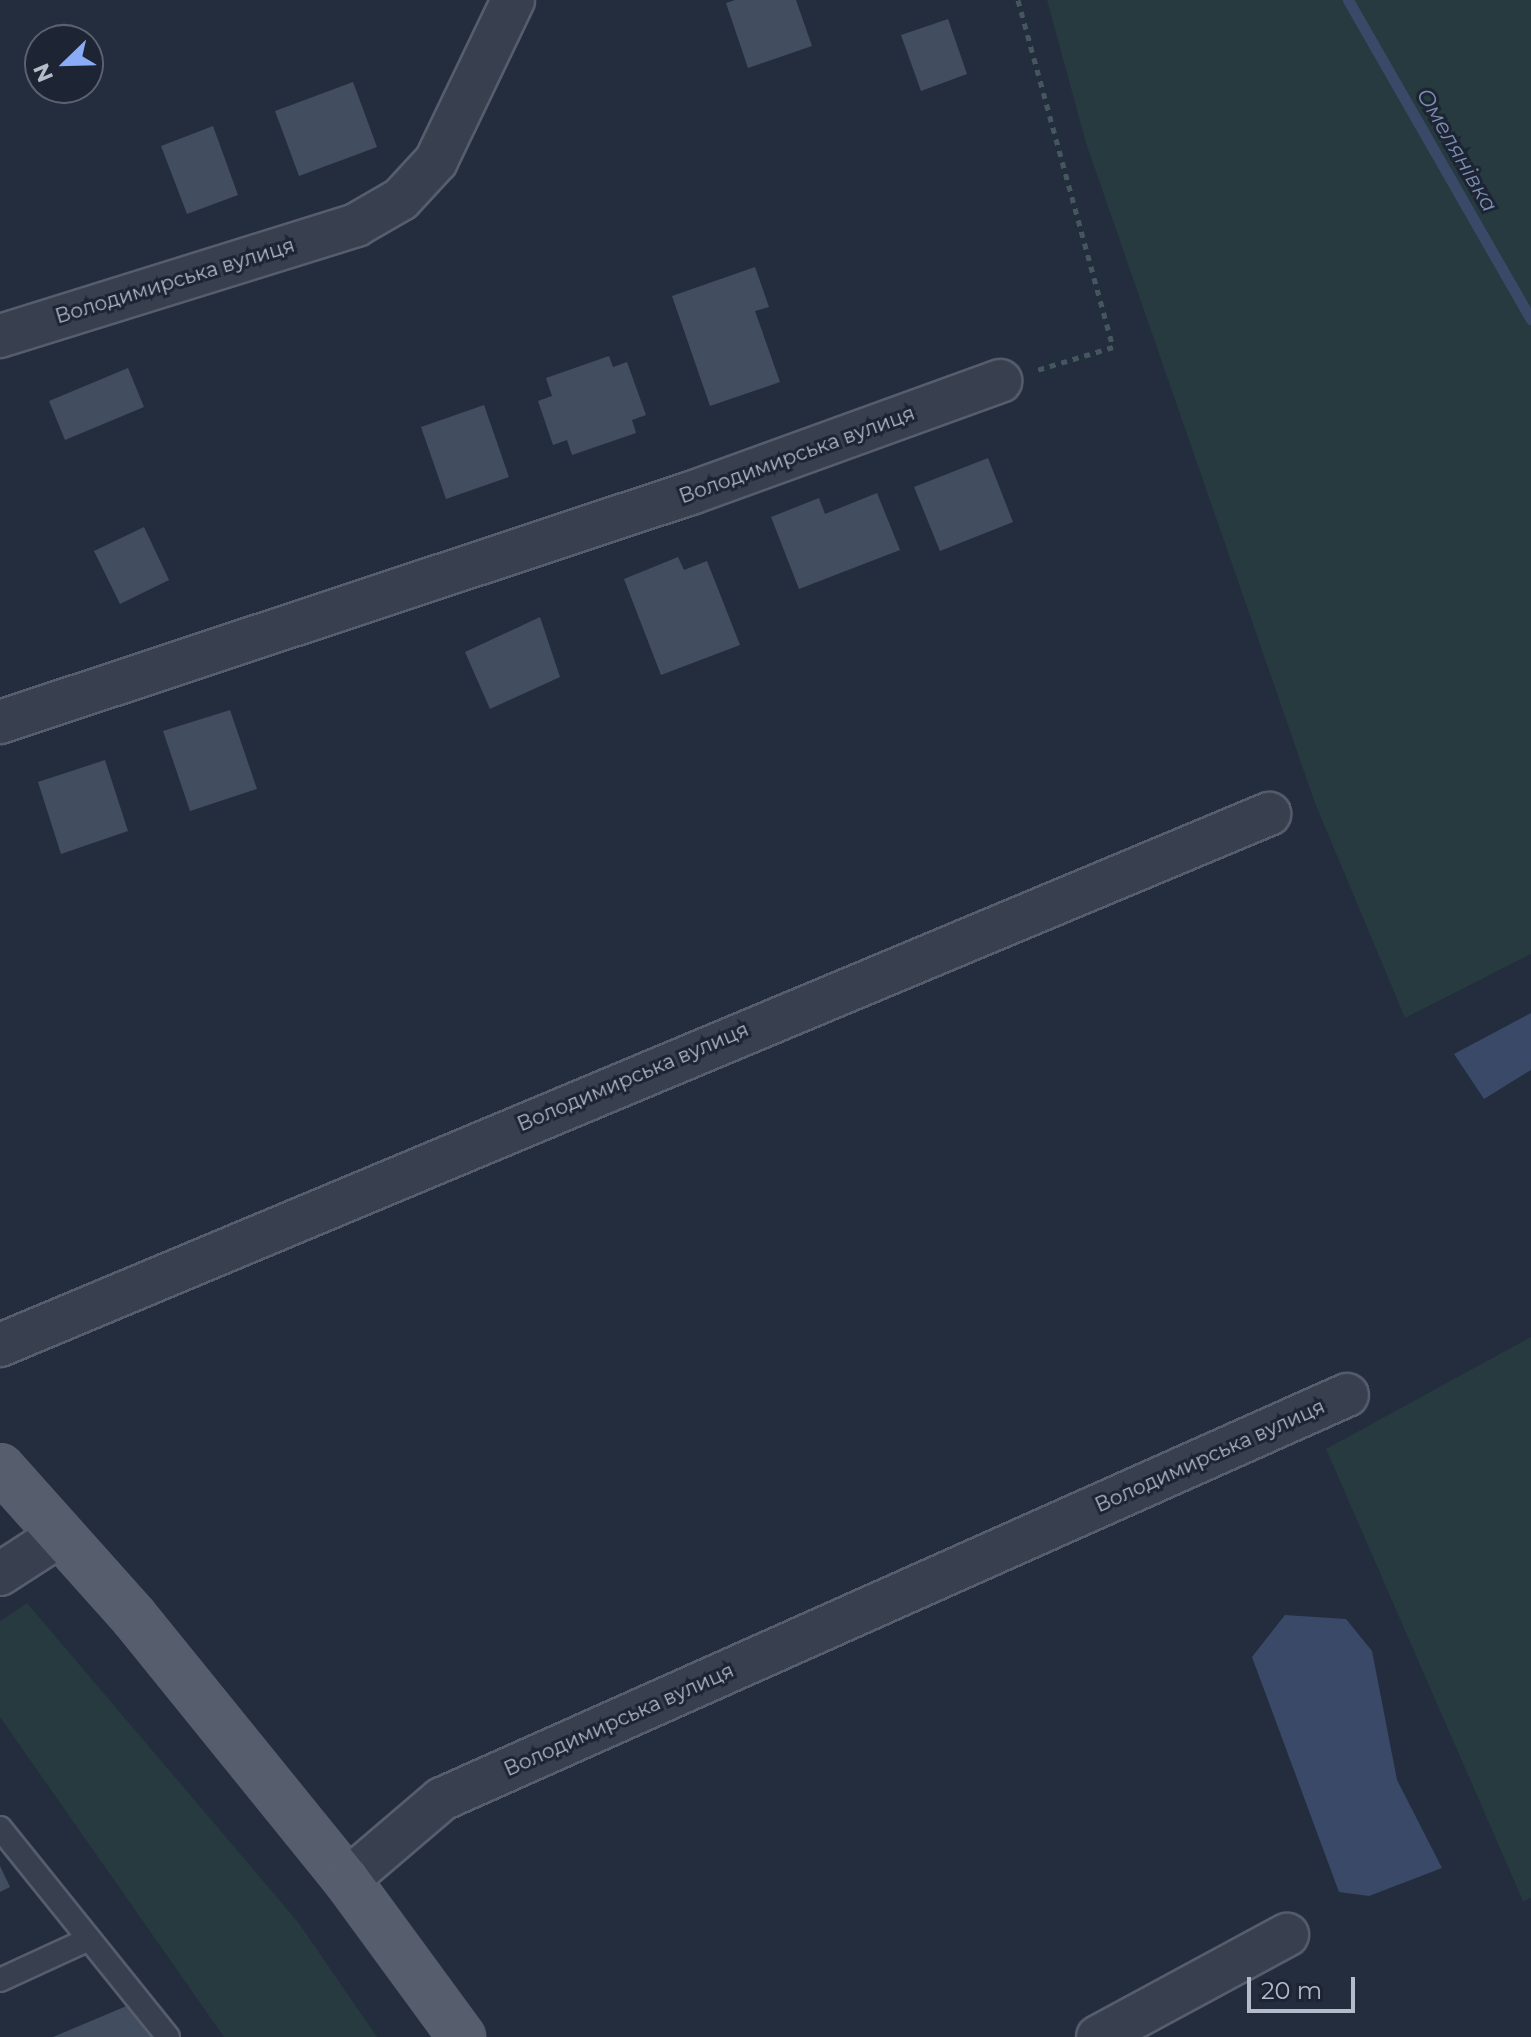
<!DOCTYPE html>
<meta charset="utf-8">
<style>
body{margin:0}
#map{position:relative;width:1531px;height:2037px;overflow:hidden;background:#242d3e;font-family:Montserrat,sans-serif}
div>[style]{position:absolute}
.green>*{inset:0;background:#263a3f}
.water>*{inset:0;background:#394967}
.stream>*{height:11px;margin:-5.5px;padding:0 5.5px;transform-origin:5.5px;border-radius:5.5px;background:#394967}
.building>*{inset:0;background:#434d60}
.path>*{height:5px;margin-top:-2.5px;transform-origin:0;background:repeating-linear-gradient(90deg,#44575c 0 6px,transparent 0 12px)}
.roads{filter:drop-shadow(2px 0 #565d6c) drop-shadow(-2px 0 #565d6c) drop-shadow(0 2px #565d6c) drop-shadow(0 -2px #565d6c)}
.lane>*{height:22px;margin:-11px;padding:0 11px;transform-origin:11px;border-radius:11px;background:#383f4e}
.street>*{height:42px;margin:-21px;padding:0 21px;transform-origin:21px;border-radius:21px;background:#383f4e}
.primary>*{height:44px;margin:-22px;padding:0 22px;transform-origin:22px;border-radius:22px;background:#565e6e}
span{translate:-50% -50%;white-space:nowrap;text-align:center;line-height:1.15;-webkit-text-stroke:6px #1d2433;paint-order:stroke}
.street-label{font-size:20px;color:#b4bbc9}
.water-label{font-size:22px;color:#7c8eb1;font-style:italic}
.north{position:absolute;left:24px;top:24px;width:80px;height:80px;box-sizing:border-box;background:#1d2433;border:2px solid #59606f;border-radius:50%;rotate:247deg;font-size:22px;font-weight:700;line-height:32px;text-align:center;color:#b4bbc9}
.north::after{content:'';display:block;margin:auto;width:28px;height:36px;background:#8aacf8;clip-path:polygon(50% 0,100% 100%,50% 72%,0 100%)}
.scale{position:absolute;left:1247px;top:1977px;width:108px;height:36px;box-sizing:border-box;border:4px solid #b4bbc9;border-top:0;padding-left:10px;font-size:24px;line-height:28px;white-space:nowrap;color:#b4bbc9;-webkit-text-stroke:6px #1d2433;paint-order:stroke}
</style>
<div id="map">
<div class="green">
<div style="clip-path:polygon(1047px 0,1531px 0,1531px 954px,1405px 1018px,1315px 803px,1086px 143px)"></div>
<div style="clip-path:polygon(1531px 1337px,1531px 1898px,1523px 1901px,1326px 1449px)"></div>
<div style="clip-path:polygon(27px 1603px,298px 1922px,377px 2037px,224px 2037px,0 1717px,0 1621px)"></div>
</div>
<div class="water">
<div style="clip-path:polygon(1531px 1013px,1531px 1070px,1484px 1099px,1454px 1054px)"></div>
<div style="clip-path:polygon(1285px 1615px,1346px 1619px,1372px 1651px,1397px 1780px,1442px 1868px,1369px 1896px,1339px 1892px,1252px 1657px)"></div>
</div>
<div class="stream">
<div style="left:1348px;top:0;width:368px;rotate:60.2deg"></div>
</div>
<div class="building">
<div style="clip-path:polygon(735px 0,796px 0,812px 46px,748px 68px,726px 3px)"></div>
<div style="clip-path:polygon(948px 19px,967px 74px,921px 91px,901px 35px)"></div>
<div style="clip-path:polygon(353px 82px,377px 147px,299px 176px,275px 111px)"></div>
<div style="clip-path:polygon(213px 126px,238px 195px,187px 214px,161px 146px)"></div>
<div style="clip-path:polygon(755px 267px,769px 307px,755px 311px,780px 382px,710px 406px,672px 296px)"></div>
<div style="clip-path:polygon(609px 356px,613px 367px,627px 362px,646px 415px,632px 420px,636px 433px,572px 455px,567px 440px,553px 445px,538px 401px,552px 396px,546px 378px)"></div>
<div style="clip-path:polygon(128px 368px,144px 407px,65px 440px,49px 401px)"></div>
<div style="clip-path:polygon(484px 405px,509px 477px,446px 499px,421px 427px)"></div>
<div style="clip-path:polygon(988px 458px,1013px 522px,940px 551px,914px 487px)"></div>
<div style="clip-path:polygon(877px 493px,900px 550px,799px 589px,771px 517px,819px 498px,825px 514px)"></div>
<div style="clip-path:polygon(144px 527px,169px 580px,120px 604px,94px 551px)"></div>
<div style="clip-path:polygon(678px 557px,684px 570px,707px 561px,740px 645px,661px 675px,624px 579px)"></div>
<div style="clip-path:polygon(540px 617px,560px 677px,490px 709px,465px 652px)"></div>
<div style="clip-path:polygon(230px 710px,257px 789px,190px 811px,163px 731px)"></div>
<div style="clip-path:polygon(105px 760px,128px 831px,61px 854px,38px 782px)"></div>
<div style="clip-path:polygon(0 1866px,10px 1887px,0 1892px)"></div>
<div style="clip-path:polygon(136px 2002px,151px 2037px,53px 2037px)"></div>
</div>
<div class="path">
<div style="left:1018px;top:0;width:360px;rotate:74.7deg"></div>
<div style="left:1113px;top:347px;width:79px;rotate:163.2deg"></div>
</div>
<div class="roads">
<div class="lane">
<div style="left:0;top:1828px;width:268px;rotate:51.2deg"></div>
<div style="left:0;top:1980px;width:98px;rotate:-24.7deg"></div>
</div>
<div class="street">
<div style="left:0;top:336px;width:373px;rotate:-17.3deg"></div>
<div style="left:356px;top:225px;width:52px;rotate:-30deg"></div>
<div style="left:401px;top:199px;width:52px;rotate:-47.4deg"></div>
<div style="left:436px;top:161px;width:178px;rotate:-64.4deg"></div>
<div style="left:0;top:722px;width:728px;rotate:-18.34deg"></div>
<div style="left:691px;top:493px;width:329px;rotate:-19.9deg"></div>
<div style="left:0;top:1345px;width:1376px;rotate:-22.71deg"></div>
<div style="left:0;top:1574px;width:72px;rotate:-33deg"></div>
<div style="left:347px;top:1880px;width:125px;rotate:-40.5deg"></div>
<div style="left:442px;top:1799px;width:991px;rotate:-24.06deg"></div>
<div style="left:1098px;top:2037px;width:215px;rotate:-28.4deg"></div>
</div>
<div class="primary">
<div style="left:0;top:1467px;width:201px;rotate:48.2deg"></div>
<div style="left:134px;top:1617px;width:338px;rotate:51deg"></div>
<div style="left:347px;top:1880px;width:195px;rotate:53.8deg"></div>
</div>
</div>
<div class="street-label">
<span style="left:175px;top:281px;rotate:-17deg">Володимирська вулиця</span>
<span style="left:797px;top:455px;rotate:-20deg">Володимирська вулиця</span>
<span style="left:633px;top:1077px;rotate:-23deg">Володимирська вулиця</span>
<span style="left:1210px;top:1456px;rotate:-24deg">Володимирська вулиця</span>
<span style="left:619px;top:1720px;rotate:-24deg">Володимирська вулиця</span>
</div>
<div class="water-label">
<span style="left:1457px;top:150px;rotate:60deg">Омелянівка</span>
</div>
<div class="north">N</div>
<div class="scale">20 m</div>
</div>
